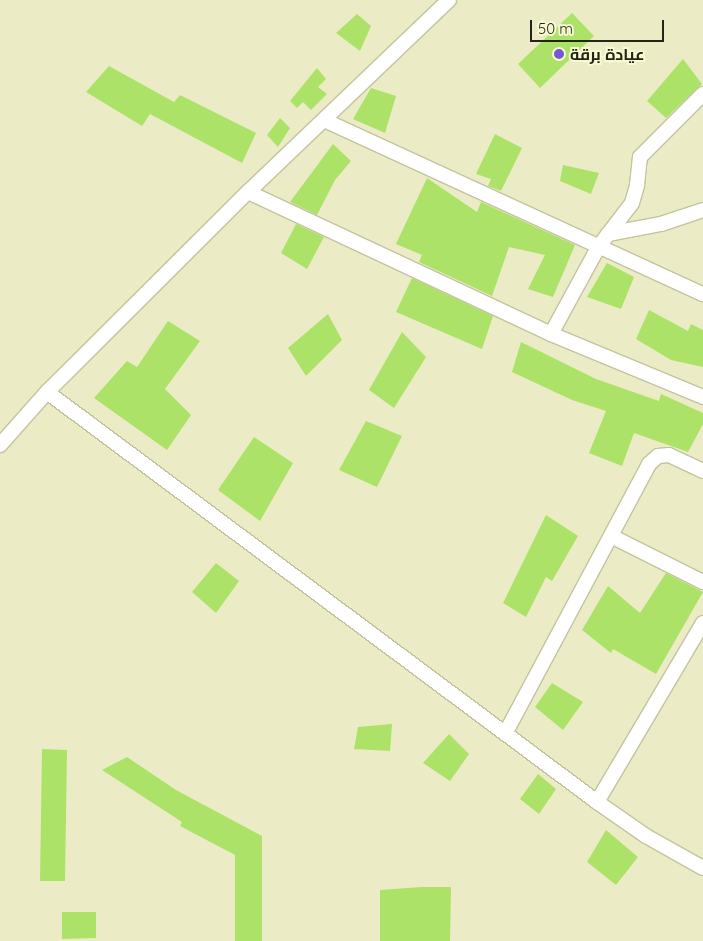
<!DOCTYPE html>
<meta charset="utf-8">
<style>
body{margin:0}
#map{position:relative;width:703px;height:941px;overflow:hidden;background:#ebecc6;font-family:Quicksand,Cairo,sans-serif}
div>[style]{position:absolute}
.building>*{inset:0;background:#ace268}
.roads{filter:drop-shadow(1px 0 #c3c49f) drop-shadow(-1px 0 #c3c49f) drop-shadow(0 1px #c3c49f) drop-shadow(0 -1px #c3c49f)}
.minor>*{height:14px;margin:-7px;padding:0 7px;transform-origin:7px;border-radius:7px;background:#fff}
.dots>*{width:14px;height:14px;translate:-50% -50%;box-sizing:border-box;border:2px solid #f8fad3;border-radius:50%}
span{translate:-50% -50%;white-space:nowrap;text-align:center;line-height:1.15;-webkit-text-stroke:4px #f8fad3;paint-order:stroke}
.poi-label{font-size:16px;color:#252517;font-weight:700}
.left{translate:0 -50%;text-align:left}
.scale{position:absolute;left:530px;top:20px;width:134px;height:22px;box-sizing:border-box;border:2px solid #252517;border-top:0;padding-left:6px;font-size:15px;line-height:18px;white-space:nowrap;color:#252517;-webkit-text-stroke:4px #f8fad3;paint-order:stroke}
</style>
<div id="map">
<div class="building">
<div style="clip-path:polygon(572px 13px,594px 36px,540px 88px,518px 64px)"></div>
<div style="clip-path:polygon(357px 14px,371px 26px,360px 51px,336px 33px)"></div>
<div style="clip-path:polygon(683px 59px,702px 84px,666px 118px,647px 101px)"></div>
<div style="clip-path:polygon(109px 66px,174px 102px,180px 95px,256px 133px,242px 163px,150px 114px,142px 126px,86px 92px)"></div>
<div style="clip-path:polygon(317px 68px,326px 79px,318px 87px,327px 94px,311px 110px,303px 102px,297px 108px,290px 101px)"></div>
<div style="clip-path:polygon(371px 88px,396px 96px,385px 133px,353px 119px)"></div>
<div style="clip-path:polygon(280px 118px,290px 128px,278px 147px,267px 135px)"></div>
<div style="clip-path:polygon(495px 134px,522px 148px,501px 191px,488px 186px,491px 179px,476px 174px)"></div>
<div style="clip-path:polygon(333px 144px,351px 161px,335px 180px,317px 215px,290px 202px)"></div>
<div style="clip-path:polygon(563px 165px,599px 173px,591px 194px,560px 181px)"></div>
<div style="clip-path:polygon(427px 178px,477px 212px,481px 202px,575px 245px,553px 297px,528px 289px,545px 255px,509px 247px,492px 296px,419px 262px,422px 255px,396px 244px)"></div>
<div style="clip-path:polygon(296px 224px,324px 237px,307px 269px,281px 253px)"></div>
<div style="clip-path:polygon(607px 263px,634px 277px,621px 309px,587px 297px)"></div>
<div style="clip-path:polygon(412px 278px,493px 316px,482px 349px,396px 312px)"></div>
<div style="clip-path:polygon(649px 310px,688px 331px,691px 324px,703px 330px,703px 367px,671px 360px,636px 339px)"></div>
<div style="clip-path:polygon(328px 314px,342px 340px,306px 376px,288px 348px)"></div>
<div style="clip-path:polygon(168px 321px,200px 341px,165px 389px,191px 415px,167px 450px,94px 398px,127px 361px,137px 367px)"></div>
<div style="clip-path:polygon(402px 332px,426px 357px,394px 408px,369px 390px)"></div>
<div style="clip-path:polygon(521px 342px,596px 379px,659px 401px,661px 394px,703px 413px,703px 424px,688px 452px,634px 433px,622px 466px,589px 453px,606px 411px,572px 400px,512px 372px)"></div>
<div style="clip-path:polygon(366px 421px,402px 436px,377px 487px,339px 470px)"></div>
<div style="clip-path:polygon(254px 437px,293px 463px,260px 521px,218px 490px)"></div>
<div style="clip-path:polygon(546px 515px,578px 536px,552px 581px,546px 577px,526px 617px,503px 603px)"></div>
<div style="clip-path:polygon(216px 563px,239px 581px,216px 613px,192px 592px)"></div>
<div style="clip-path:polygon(666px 573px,703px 592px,656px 674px,613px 649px,611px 653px,582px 630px,608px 586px,640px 613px)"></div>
<div style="clip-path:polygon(552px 683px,583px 702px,563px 730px,535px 707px)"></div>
<div style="clip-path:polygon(392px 724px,390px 751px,354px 749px,358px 727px)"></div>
<div style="clip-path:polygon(449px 734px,469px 754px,450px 781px,423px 763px)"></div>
<div style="clip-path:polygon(42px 749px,67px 750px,65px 881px,40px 881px)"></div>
<div style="clip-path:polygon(127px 757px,176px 790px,262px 836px,262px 941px,235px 941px,235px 855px,180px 826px,182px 822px,102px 770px)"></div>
<div style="clip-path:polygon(538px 774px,556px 789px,539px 814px,520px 799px)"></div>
<div style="clip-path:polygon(606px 830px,638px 857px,616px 885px,587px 862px)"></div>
<div style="clip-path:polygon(421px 887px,451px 887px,450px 941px,380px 941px,380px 890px)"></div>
<div style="clip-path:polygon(62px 912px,96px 912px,96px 938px,62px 939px)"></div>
</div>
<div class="roads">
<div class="minor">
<div style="left:324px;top:120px;width:417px;rotate:24.7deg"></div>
<div style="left:248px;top:192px;width:335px;rotate:25.1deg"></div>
<div style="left:551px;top:334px;width:165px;rotate:22.5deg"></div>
<div style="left:608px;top:234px;width:54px;rotate:-10.7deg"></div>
<div style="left:661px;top:224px;width:44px;rotate:-18.4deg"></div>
<div style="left:551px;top:334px;width:100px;rotate:-61.4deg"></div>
<div style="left:599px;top:246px;width:54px;rotate:-52.5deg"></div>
<div style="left:632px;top:203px;width:19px;rotate:-74deg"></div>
<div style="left:637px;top:185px;width:28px;rotate:-84deg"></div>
<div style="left:640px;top:157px;width:89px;rotate:-45deg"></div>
<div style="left:47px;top:392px;width:686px;rotate:36.7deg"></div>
<div style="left:597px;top:802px;width:60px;rotate:34.8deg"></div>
<div style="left:646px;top:836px;width:65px;rotate:29.3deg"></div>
<div style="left:0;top:445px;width:71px;rotate:-48.4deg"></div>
<div style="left:47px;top:392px;width:284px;rotate:-44.9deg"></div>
<div style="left:248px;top:192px;width:278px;rotate:-43.7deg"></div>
<div style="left:613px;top:537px;width:101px;rotate:26.6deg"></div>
<div style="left:506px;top:732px;width:304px;rotate:-61.9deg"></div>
<div style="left:649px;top:464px;width:12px;rotate:-42deg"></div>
<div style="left:658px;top:456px;width:11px;rotate:-5deg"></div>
<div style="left:669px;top:455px;width:38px;rotate:25deg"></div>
<div style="left:597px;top:802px;width:208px;rotate:-59.4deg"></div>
</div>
</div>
<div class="dots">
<div style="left:559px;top:54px;background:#7359d3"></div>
</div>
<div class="poi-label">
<span class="left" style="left:570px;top:54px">عيادة برقة</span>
</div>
<div class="scale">50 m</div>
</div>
